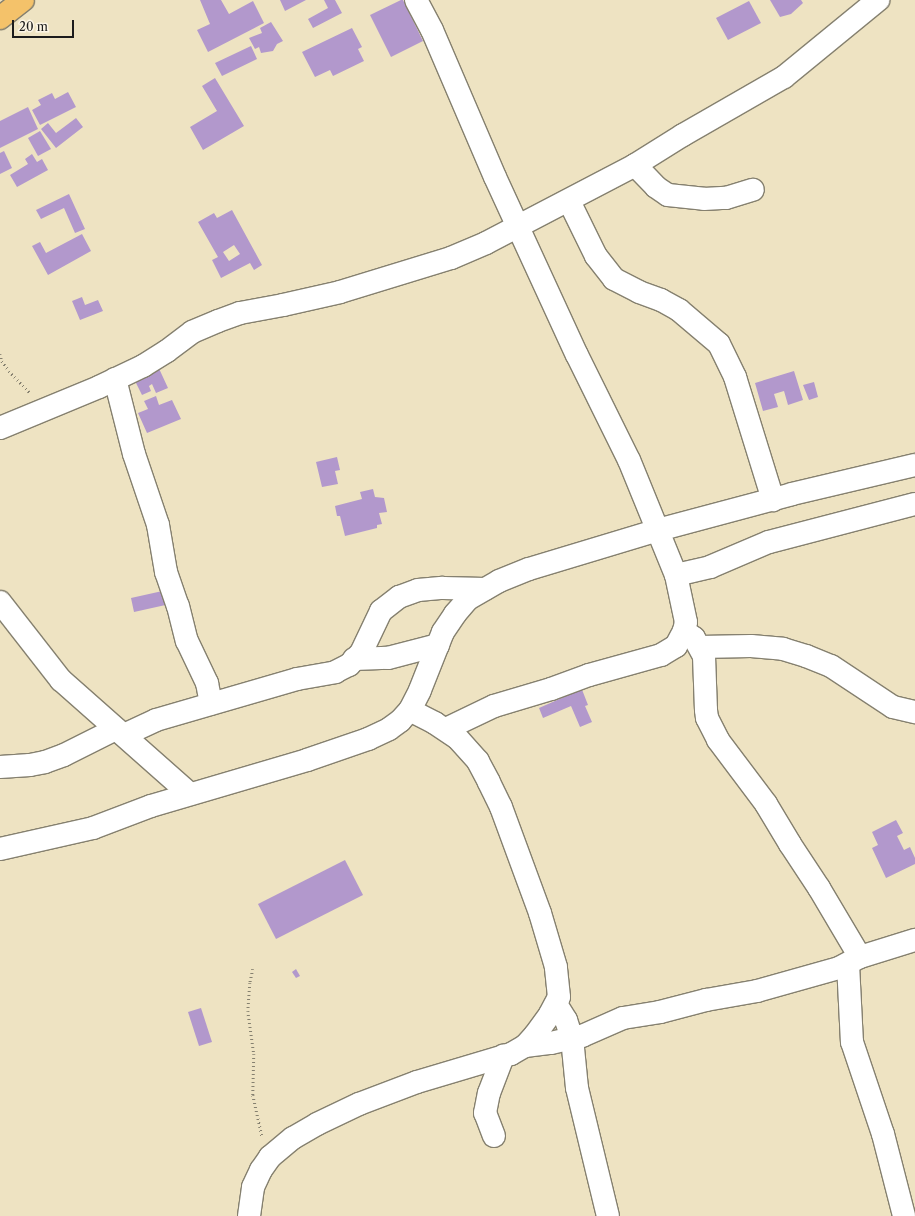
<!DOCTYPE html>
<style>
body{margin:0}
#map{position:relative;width:915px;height:1216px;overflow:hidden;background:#eee3c2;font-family:"Libre Caslon Text",serif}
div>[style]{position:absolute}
.building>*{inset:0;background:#b298cc}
.path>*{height:2.5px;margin-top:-1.25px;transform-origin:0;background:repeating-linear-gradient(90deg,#85806f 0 1px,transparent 0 4px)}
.roads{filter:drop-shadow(1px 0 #85806f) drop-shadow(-1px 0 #85806f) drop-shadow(0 1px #85806f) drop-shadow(0 -1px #85806f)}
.minor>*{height:22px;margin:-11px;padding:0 11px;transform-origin:11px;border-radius:11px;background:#fff}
.highway>*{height:22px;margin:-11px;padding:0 11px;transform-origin:11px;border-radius:11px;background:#f4c26a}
span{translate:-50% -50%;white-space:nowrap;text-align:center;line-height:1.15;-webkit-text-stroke:4px #fcf5e5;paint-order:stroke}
.scale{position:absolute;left:12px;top:20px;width:62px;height:18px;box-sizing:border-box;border:2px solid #1c1c1c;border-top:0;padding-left:5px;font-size:12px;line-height:14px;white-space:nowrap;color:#1c1c1c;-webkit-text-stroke:3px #fcf5e5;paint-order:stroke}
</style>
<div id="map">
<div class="building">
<div style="clip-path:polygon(200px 0,221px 0,229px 14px,253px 1px,264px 23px,208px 52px,197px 30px,210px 24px)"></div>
<div style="clip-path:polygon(280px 0,306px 0,285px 11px)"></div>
<div style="clip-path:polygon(324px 0,335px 0,342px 13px,313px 28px,308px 19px,328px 8px)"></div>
<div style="clip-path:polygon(401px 0,403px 0,423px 41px,391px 57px,370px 15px)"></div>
<div style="clip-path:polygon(770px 0,801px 0,803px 3px,791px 14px,780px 17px)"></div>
<div style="clip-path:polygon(749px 1px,761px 23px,728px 40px,716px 18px)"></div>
<div style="clip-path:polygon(271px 22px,283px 41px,277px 44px,273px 51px,261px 53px,259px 47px,255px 49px,249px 38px,262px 33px,260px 28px)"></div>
<div style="clip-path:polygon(352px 28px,362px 47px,358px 49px,364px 61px,333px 76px,330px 70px,315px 77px,302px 52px)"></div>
<div style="clip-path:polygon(251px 46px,257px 59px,222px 76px,215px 63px)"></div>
<div style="clip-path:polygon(215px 78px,244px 126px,203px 150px,190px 127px,217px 111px,202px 86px)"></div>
<div style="clip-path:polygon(68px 92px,76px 107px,40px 125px,32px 110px,41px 105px,38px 100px,52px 93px,55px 99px)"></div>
<div style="clip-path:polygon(28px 107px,38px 129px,0 148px,0 121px)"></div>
<div style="clip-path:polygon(76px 118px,83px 127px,56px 148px,41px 129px,48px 123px,56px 133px)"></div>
<div style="clip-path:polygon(40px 131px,51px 149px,38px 156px,28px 138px)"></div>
<div style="clip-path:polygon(4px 151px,12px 168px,0 174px,0 153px)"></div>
<div style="clip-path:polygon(32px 154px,37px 162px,42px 159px,48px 170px,17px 187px,10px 175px,28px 164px,25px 159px)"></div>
<div style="clip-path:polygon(69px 194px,85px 229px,75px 233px,64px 208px,41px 219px,36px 210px)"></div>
<div style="clip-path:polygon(evenodd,232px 210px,262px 265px,254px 270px,250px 263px,221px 278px,212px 260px,218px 257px,198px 222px,214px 213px,217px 218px,232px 210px,234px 245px,240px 254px,229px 261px,223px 252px,234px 245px)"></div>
<div style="clip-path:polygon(82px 234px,91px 251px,48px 275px,32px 246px,40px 242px,46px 253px)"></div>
<div style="clip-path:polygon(82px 297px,85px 305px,98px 300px,103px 311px,80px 320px,72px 301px)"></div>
<div style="clip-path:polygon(156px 362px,168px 388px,156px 393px,152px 384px,149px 386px,151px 391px,142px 395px,131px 373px)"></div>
<div style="clip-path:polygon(794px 371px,803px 400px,788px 405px,784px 391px,774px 394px,778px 407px,763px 411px,755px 383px)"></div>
<div style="clip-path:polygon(814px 382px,818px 397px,809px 400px,803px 385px)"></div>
<div style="clip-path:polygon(156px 396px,159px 405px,172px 400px,181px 419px,147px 433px,138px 413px,148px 409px,144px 401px)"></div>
<div style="clip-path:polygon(337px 457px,340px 470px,335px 471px,338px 484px,322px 487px,316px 462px)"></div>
<div style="clip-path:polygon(373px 489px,375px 497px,384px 498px,387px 512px,379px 513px,382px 524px,377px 525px,377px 528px,345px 536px,340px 516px,337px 516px,335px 506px,362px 499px,360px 492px)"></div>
<div style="clip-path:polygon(167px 590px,170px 604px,134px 612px,131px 598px)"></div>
<div style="clip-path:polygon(581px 687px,588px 705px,585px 706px,592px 722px,580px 727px,571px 706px,543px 718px,539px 708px,564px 697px,563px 695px)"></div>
<div style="clip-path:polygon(896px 820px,903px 833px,897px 836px,904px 850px,910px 847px,915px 858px,915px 864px,886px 878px,872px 848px,878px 845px,872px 832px)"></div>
<div style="clip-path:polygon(345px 860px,363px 895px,276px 939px,258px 904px)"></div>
<div style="clip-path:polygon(296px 969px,300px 976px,296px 978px,292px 972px)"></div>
<div style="clip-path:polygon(201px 1008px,212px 1042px,199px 1046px,188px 1012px)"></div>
</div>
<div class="path">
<div style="left:0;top:354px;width:7px;rotate:74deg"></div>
<div style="left:2px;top:361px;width:12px;rotate:55deg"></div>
<div style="left:9px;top:371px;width:30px;rotate:46deg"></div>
<div style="left:253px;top:969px;width:14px;rotate:102deg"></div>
<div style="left:250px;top:983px;width:28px;rotate:94deg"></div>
<div style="left:248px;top:1011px;width:43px;rotate:82.1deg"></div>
<div style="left:254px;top:1054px;width:41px;rotate:91.4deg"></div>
<div style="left:253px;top:1095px;width:42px;rotate:77.6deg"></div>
</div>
<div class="roads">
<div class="minor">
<div style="left:416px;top:0;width:34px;rotate:62deg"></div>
<div style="left:432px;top:30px;width:160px;rotate:66.8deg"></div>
<div style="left:495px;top:177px;width:196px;rotate:65.3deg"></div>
<div style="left:577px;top:355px;width:117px;rotate:63.7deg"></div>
<div style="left:629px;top:460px;width:124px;rotate:67.8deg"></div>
<div style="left:676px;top:575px;width:48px;rotate:78deg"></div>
<div style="left:686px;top:622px;width:9px;rotate:103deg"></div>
<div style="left:684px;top:631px;width:17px;rotate:118deg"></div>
<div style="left:676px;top:646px;width:17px;rotate:149deg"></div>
<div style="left:661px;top:655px;width:75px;rotate:164.5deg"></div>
<div style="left:589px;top:675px;width:40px;rotate:159.8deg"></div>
<div style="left:551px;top:689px;width:59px;rotate:163.4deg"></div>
<div style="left:494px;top:706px;width:53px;rotate:154.4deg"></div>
<div style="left:635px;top:165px;width:30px;rotate:46deg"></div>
<div style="left:656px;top:187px;width:14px;rotate:34deg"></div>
<div style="left:668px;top:195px;width:36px;rotate:6deg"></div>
<div style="left:704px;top:199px;width:22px;rotate:-3deg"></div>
<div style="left:726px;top:198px;width:28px;rotate:-17deg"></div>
<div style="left:569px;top:201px;width:61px;rotate:63.9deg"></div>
<div style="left:596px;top:256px;width:29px;rotate:52deg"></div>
<div style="left:614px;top:279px;width:28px;rotate:27deg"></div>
<div style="left:639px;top:292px;width:23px;rotate:20deg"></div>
<div style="left:661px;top:300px;width:21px;rotate:29deg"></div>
<div style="left:679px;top:310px;width:52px;rotate:40.4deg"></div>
<div style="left:719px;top:344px;width:37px;rotate:64deg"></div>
<div style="left:735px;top:377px;width:129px;rotate:72.8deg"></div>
<div style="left:115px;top:379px;width:77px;rotate:75.8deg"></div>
<div style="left:134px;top:454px;width:75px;rotate:71.3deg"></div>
<div style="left:158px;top:525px;width:48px;rotate:80.3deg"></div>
<div style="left:166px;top:572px;width:36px;rotate:71deg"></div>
<div style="left:178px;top:606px;width:36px;rotate:76deg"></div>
<div style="left:187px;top:641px;width:47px;rotate:64.5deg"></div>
<div style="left:207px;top:683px;width:21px;rotate:79deg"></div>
<div style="left:0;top:428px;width:107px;rotate:-22.5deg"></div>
<div style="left:99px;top:387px;width:49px;rotate:-25.5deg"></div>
<div style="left:143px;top:366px;width:28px;rotate:-32deg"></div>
<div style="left:167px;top:351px;width:31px;rotate:-37deg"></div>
<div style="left:192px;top:332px;width:28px;rotate:-23deg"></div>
<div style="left:218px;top:321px;width:23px;rotate:-20deg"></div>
<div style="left:240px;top:313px;width:44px;rotate:-10.5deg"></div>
<div style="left:283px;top:305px;width:58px;rotate:-12.8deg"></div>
<div style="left:340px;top:292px;width:116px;rotate:-17deg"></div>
<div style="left:451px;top:258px;width:38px;rotate:-23deg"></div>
<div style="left:486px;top:243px;width:168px;rotate:-27.6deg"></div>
<div style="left:635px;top:165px;width:57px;rotate:-32deg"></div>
<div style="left:683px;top:135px;width:116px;rotate:-29.9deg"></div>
<div style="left:784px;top:77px;width:122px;rotate:-39.3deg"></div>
<div style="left:676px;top:575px;width:35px;rotate:-13deg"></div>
<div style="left:710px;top:567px;width:64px;rotate:-23deg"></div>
<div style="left:769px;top:542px;width:151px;rotate:-14.6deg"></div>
<div style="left:0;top:602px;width:99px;rotate:52deg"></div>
<div style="left:61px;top:680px;width:172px;rotate:41.5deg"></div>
<div style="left:684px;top:631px;width:12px;rotate:35deg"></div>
<div style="left:694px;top:638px;width:21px;rotate:61deg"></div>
<div style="left:704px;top:656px;width:54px;rotate:87.9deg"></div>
<div style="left:706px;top:710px;width:8px;rotate:83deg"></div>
<div style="left:707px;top:718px;width:25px;rotate:63deg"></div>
<div style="left:718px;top:740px;width:80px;rotate:53.1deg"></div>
<div style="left:766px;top:804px;width:47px;rotate:59deg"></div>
<div style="left:790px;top:844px;width:53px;rotate:56.6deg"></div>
<div style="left:819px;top:888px;width:80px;rotate:59.3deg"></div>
<div style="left:700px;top:647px;width:51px;rotate:-1.1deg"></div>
<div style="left:751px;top:646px;width:32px;rotate:5deg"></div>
<div style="left:783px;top:649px;width:24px;rotate:17deg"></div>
<div style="left:806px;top:656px;width:27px;rotate:22deg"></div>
<div style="left:831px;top:666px;width:74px;rotate:33.5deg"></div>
<div style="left:893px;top:707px;width:23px;rotate:13deg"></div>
<div style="left:354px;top:659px;width:34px;rotate:-2deg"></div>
<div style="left:388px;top:658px;width:52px;rotate:-14.6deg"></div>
<div style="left:124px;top:735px;width:35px;rotate:-25deg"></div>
<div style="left:156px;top:720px;width:147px;rotate:-16.2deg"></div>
<div style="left:297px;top:679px;width:39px;rotate:-10deg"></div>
<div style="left:335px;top:672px;width:16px;rotate:-27deg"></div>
<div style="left:349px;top:665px;width:17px;rotate:-45deg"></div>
<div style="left:361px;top:653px;width:47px;rotate:-64.5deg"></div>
<div style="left:381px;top:611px;width:23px;rotate:-38deg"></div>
<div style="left:399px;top:597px;width:20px;rotate:-20deg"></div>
<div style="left:418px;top:590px;width:25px;rotate:-5deg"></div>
<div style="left:443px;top:588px;width:42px;rotate:1.4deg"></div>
<div style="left:0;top:767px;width:30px;rotate:-4deg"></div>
<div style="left:30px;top:765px;width:15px;rotate:-11deg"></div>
<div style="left:45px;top:762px;width:20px;rotate:-20deg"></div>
<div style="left:64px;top:755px;width:58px;rotate:-26.6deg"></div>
<div style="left:0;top:849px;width:95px;rotate:-12.7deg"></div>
<div style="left:93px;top:828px;width:62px;rotate:-20.8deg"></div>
<div style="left:151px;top:806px;width:163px;rotate:-16.4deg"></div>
<div style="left:307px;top:760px;width:65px;rotate:-19deg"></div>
<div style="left:368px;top:739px;width:23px;rotate:-25deg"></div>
<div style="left:389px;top:729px;width:14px;rotate:-36deg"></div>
<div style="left:400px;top:721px;width:15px;rotate:-48deg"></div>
<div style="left:410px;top:710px;width:22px;rotate:-63deg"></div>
<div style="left:420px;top:690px;width:62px;rotate:-68.4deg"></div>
<div style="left:443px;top:632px;width:22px;rotate:-56deg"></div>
<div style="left:455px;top:614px;width:20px;rotate:-49deg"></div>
<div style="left:468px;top:599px;width:36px;rotate:-30deg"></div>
<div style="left:499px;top:581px;width:32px;rotate:-22deg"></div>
<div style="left:529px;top:569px;width:135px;rotate:-16.8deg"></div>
<div style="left:658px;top:530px;width:139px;rotate:-15deg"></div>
<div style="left:792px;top:494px;width:126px;rotate:-13.3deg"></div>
<div style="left:848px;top:964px;width:78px;rotate:87.1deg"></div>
<div style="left:852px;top:1042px;width:97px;rotate:71.4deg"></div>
<div style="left:883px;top:1134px;width:85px;rotate:75.6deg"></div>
<div style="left:556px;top:1004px;width:19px;rotate:58deg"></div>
<div style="left:566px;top:1020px;width:19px;rotate:72deg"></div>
<div style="left:572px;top:1038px;width:50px;rotate:84.3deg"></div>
<div style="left:577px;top:1088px;width:132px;rotate:76.4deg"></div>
<div style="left:525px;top:1046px;width:26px;rotate:-7deg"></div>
<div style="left:551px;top:1043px;width:32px;rotate:-13deg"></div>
<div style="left:582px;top:1036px;width:45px;rotate:-23.7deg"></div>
<div style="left:623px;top:1018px;width:37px;rotate:-9deg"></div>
<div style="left:660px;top:1012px;width:48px;rotate:-14.6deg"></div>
<div style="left:706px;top:1000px;width:52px;rotate:-10deg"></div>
<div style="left:757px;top:991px;width:85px;rotate:-15.7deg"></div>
<div style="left:839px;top:968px;width:24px;rotate:-28deg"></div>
<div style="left:860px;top:957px;width:58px;rotate:-17.2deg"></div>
<div style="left:494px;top:1136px;width:25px;rotate:-111deg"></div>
<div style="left:485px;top:1113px;width:20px;rotate:-79deg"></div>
<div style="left:489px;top:1093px;width:40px;rotate:-69deg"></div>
<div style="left:249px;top:1216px;width:29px;rotate:-82deg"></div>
<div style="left:253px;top:1187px;width:19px;rotate:-65deg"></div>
<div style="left:261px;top:1170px;width:16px;rotate:-55deg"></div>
<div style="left:270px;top:1157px;width:30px;rotate:-40deg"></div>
<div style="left:293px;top:1138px;width:28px;rotate:-30deg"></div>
<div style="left:317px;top:1124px;width:47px;rotate:-25.5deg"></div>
<div style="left:359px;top:1104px;width:62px;rotate:-20.8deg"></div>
<div style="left:417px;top:1082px;width:98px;rotate:-16.6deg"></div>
<div style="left:511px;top:1054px;width:16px;rotate:-30deg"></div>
<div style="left:525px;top:1046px;width:15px;rotate:-48deg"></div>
<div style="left:535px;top:1035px;width:26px;rotate:-54deg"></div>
<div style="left:550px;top:1014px;width:19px;rotate:-62deg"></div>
<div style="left:559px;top:997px;width:30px;rotate:-96deg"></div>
<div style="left:556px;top:967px;width:56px;rotate:-106.5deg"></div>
<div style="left:540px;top:913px;width:113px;rotate:-110.2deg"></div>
<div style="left:501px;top:807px;width:28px;rotate:-116deg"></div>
<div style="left:489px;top:782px;width:24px;rotate:-118deg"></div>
<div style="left:478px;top:761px;width:31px;rotate:-132deg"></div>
<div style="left:457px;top:738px;width:27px;rotate:-146deg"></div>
<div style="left:435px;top:723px;width:28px;rotate:-153deg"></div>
</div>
<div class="highway">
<div style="left:0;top:18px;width:29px;rotate:-38deg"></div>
</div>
</div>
<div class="scale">20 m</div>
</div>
